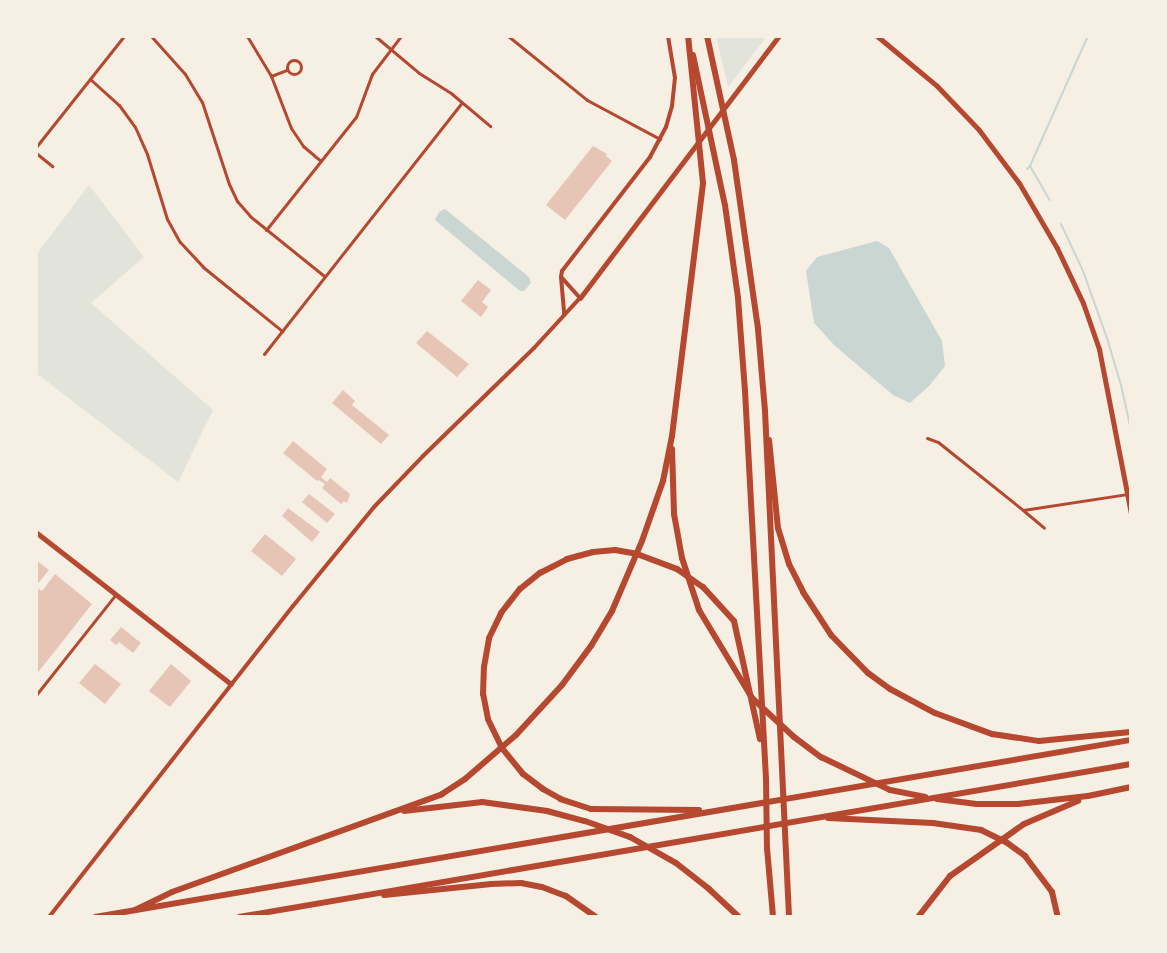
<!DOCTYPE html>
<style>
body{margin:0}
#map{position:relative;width:1167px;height:953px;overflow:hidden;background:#f6efe4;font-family:"Asap Condensed",sans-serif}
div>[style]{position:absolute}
.green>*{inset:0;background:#e2e4dc}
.water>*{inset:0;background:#c9d6d2}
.stream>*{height:2px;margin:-1px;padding:0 1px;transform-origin:1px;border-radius:1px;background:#c9d6d2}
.building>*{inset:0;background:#e6c5b7}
.minor>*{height:3px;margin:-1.5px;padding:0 1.5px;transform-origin:1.5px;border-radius:1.5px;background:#b5482f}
.minor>.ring{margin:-1.5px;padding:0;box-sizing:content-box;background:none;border:3px solid #b5482f;border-radius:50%}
.tertiary>*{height:4px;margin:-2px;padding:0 2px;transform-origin:2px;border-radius:2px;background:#b5482f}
.secondary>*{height:4.5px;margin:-2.25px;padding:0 2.25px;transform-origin:2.25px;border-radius:2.25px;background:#b5482f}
.primary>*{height:5px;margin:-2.5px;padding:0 2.5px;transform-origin:2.5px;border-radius:2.5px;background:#b5482f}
.motorway>*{height:6px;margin:-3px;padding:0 3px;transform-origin:3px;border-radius:3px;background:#b5482f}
span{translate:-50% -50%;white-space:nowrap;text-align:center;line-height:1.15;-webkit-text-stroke:4px #f6efe4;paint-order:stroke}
.frame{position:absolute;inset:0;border:38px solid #f6efe4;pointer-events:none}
</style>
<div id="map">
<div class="green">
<div style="clip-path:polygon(716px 36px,767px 36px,728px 87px)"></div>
<div style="clip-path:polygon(89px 185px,144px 257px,91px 303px,213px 410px,178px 482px,36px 373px,36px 255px)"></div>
</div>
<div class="water">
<div style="clip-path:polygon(445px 209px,529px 277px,531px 283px,524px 291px,520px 291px,435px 220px,439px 212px)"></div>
<div style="clip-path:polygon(877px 241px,889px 248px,942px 341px,945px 366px,930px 385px,910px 403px,893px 395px,835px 346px,814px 323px,806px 271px,817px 257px)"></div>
</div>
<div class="stream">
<div style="left:1030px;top:166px;width:39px;rotate:60deg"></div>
<div style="left:1027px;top:169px;width:4px;rotate:-45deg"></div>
<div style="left:1030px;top:166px;width:142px;rotate:-66deg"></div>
<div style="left:1061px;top:224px;width:52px;rotate:64.9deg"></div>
<div style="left:1083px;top:271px;width:71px;rotate:70.3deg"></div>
<div style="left:1107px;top:338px;width:49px;rotate:73.4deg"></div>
<div style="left:1121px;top:385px;width:46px;rotate:77.5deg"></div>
</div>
<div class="building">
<div style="clip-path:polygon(593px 146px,607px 154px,606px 156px,612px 161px,565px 220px,546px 205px)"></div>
<div style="clip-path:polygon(478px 280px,491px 290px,482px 302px,488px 307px,481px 317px,461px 301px)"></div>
<div style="clip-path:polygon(427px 331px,469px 364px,457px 377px,416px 343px)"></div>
<div style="clip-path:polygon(343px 390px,355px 401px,352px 405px,389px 435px,381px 444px,332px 403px)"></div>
<div style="clip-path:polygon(293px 441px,327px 469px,321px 477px,327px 482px,330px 478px,350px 494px,347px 503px,344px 501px,341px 504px,322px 488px,325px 484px,319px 480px,317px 481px,283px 453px)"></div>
<div style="clip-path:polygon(309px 494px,335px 514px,327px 523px,302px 502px)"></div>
<div style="clip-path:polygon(288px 508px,320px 532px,312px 542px,282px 516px)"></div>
<div style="clip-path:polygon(265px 534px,296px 559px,282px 576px,251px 551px)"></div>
<div style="clip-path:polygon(36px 560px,49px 570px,36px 586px)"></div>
<div style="clip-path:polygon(55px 574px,92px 604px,36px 675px,36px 587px,42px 591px)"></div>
<div style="clip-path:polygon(121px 627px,141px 643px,133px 653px,119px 642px,116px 645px,110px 640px)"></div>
<div style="clip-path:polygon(95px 664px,121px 684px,105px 704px,79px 683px)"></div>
<div style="clip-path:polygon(171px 664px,191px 681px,170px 707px,149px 691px)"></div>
</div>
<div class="minor">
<div style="left:151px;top:36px;width:51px;rotate:48.2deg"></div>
<div style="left:185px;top:74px;width:33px;rotate:59deg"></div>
<div style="left:202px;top:102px;width:86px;rotate:71.8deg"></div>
<div style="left:229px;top:184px;width:19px;rotate:65deg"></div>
<div style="left:237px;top:201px;width:21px;rotate:49deg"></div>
<div style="left:251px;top:217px;width:94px;rotate:38.9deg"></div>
<div style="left:247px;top:36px;width:47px;rotate:59deg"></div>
<div style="left:271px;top:76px;width:56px;rotate:69deg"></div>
<div style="left:291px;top:128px;width:22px;rotate:56deg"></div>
<div style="left:303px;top:146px;width:23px;rotate:40deg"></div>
<div style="left:375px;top:36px;width:57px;rotate:40.1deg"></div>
<div style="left:419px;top:73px;width:39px;rotate:32deg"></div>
<div style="left:452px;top:94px;width:50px;rotate:40.1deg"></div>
<div style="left:508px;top:36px;width:102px;rotate:39deg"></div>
<div style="left:587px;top:100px;width:83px;rotate:28.1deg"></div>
<div class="ring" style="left:287px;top:60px;width:11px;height:11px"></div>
<div style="left:271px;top:76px;width:17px;rotate:-21deg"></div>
<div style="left:90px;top:79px;width:39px;rotate:42deg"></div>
<div style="left:119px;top:105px;width:27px;rotate:54deg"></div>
<div style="left:135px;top:127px;width:30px;rotate:66deg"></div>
<div style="left:147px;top:154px;width:68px;rotate:72.9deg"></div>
<div style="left:167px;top:219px;width:26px;rotate:61deg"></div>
<div style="left:180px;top:242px;width:34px;rotate:47deg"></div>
<div style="left:203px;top:267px;width:102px;rotate:39deg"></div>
<div style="left:36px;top:147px;width:142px;rotate:-51.6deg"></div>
<div style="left:36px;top:153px;width:21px;rotate:39deg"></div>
<div style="left:266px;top:230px;width:144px;rotate:-51.5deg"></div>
<div style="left:356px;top:117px;width:46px;rotate:-69.6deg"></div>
<div style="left:372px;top:74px;width:48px;rotate:-52.7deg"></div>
<div style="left:264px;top:354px;width:320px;rotate:-51.8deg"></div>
<div style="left:927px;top:438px;width:12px;rotate:20deg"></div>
<div style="left:938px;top:442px;width:109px;rotate:38.7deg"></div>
<div style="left:1023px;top:510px;width:105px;rotate:-8.7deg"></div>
<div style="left:1024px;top:511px;width:26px;rotate:40deg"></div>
<div style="left:36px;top:695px;width:129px;rotate:-51.6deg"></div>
</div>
<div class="tertiary">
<div style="left:561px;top:277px;width:38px;rotate:85deg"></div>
<div style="left:49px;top:917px;width:395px;rotate:-51.9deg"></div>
<div style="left:293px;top:606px;width:128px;rotate:-50.7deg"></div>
<div style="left:374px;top:507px;width:71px;rotate:-46.1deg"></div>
<div style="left:423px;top:456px;width:155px;rotate:-44.2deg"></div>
<div style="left:534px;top:348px;width:68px;rotate:-47.4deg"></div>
<div style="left:580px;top:298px;width:28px;rotate:-132deg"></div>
<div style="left:561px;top:277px;width:6px;rotate:-81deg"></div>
<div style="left:562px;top:271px;width:144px;rotate:-52.3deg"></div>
<div style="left:650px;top:157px;width:34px;rotate:-62deg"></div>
<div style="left:666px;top:127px;width:22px;rotate:-74deg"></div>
<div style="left:672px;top:106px;width:28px;rotate:-84deg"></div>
<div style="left:675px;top:78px;width:43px;rotate:-99.5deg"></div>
</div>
<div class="secondary">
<div style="left:580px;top:298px;width:329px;rotate:-52.8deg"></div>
<div style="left:36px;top:532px;width:247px;rotate:37.9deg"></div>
</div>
<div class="primary">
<div style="left:877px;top:36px;width:78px;rotate:39.8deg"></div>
<div style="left:937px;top:86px;width:61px;rotate:46.3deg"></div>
<div style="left:979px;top:130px;width:66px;rotate:53deg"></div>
<div style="left:1019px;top:183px;width:75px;rotate:59.7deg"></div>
<div style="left:1057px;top:248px;width:61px;rotate:64.7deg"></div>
<div style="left:1083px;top:303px;width:49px;rotate:70.8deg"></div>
<div style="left:1099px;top:349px;width:167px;rotate:79deg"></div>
</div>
<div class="motorway">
<div style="left:707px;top:36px;width:127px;rotate:77.7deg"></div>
<div style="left:734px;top:160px;width:171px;rotate:81.9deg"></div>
<div style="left:758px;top:329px;width:82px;rotate:85.1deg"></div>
<div style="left:765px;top:411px;width:507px;rotate:87.28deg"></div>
<div style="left:693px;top:55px;width:153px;rotate:78deg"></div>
<div style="left:725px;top:205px;width:94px;rotate:82deg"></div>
<div style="left:738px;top:298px;width:93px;rotate:85.7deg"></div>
<div style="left:745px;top:391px;width:388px;rotate:86.9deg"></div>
<div style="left:766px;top:778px;width:70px;rotate:89.2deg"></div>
<div style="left:767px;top:848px;width:69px;rotate:85deg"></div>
<div style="left:769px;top:440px;width:88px;rotate:84.2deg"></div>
<div style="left:778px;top:528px;width:38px;rotate:73deg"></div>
<div style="left:789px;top:564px;width:31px;rotate:63deg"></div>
<div style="left:803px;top:592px;width:51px;rotate:56.9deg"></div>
<div style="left:831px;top:635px;width:53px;rotate:45.8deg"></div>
<div style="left:868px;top:673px;width:27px;rotate:36deg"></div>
<div style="left:890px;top:689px;width:51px;rotate:28.1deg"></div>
<div style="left:935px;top:713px;width:61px;rotate:20.2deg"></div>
<div style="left:992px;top:734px;width:48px;rotate:8.5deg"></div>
<div style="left:1039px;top:741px;width:92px;rotate:-5.6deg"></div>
<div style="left:672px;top:449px;width:65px;rotate:88.2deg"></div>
<div style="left:674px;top:514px;width:45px;rotate:79.7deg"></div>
<div style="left:682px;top:558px;width:55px;rotate:71.9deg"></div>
<div style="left:699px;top:610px;width:103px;rotate:58.9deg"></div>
<div style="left:752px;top:698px;width:57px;rotate:42.9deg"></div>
<div style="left:794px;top:737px;width:34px;rotate:37deg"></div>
<div style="left:821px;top:757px;width:76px;rotate:25.6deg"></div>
<div style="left:890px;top:790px;width:36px;rotate:11deg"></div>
<div style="left:937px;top:799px;width:40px;rotate:7.1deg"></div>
<div style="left:977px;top:804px;width:41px"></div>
<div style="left:1018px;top:804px;width:70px;rotate:-6.5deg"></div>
<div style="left:1088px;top:796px;width:44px;rotate:-11.8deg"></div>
<div style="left:699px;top:810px;width:108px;rotate:-179.5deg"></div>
<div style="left:591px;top:809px;width:32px;rotate:-162deg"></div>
<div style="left:561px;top:799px;width:21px;rotate:-151deg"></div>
<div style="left:543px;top:789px;width:25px;rotate:-143deg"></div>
<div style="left:523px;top:774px;width:33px;rotate:-129deg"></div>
<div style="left:502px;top:748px;width:32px;rotate:-116deg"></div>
<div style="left:488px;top:719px;width:25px;rotate:-101deg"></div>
<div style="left:483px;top:694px;width:27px;rotate:-88deg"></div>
<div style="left:484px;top:667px;width:29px;rotate:-80deg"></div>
<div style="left:489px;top:638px;width:28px;rotate:-64deg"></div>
<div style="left:501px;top:613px;width:31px;rotate:-52deg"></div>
<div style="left:520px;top:589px;width:26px;rotate:-39deg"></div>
<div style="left:540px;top:573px;width:30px;rotate:-27deg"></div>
<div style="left:567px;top:559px;width:27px;rotate:-15deg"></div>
<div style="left:593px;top:552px;width:22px;rotate:-5deg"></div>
<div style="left:615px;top:550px;width:22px;rotate:10deg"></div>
<div style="left:637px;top:554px;width:43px;rotate:20.6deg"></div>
<div style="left:677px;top:569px;width:32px;rotate:35deg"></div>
<div style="left:703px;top:587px;width:46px;rotate:47.6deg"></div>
<div style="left:734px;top:621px;width:121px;rotate:77.6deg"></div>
<div style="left:404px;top:811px;width:79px;rotate:-6.6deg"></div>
<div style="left:482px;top:802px;width:66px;rotate:7.9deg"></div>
<div style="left:547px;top:811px;width:39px;rotate:15deg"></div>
<div style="left:585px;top:821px;width:48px;rotate:19.6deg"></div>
<div style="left:630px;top:837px;width:53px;rotate:29.5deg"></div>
<div style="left:676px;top:863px;width:42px;rotate:38.2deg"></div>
<div style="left:709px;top:889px;width:41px;rotate:43deg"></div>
<div style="left:828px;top:818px;width:105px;rotate:2.7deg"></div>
<div style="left:933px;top:823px;width:49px;rotate:8.3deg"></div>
<div style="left:981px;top:830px;width:28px;rotate:26deg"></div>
<div style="left:1006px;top:842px;width:24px;rotate:36deg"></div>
<div style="left:1025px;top:856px;width:45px;rotate:53.1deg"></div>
<div style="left:1052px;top:892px;width:26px;rotate:77deg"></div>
<div style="left:384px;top:895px;width:108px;rotate:-5.9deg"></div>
<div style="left:491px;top:884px;width:30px;rotate:-2deg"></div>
<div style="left:521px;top:883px;width:21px;rotate:11deg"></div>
<div style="left:542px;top:887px;width:26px;rotate:21deg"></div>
<div style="left:566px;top:896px;width:37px;rotate:35deg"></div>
<div style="left:135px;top:910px;width:41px;rotate:-25.9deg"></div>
<div style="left:172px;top:892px;width:287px;rotate:-19.9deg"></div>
<div style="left:442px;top:794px;width:27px;rotate:-33deg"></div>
<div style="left:465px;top:779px;width:67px;rotate:-40.8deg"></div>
<div style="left:516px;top:735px;width:68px;rotate:-47.4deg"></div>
<div style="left:562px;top:685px;width:49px;rotate:-53.4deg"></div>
<div style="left:591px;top:646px;width:41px;rotate:-59deg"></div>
<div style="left:612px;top:611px;width:76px;rotate:-66.8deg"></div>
<div style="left:642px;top:541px;width:64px;rotate:-70.7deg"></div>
<div style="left:663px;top:481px;width:46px;rotate:-78.7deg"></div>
<div style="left:672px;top:436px;width:255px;rotate:-83deg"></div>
<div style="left:703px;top:183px;width:148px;rotate:-95.8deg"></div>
<div style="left:95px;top:917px;width:1051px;rotate:-9.7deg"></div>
<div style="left:239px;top:917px;width:905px;rotate:-9.73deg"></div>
<div style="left:918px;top:917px;width:52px;rotate:-52deg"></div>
<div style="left:950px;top:876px;width:90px;rotate:-35.1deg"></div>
<div style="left:1024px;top:824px;width:59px;rotate:-23.1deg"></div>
</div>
<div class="frame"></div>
</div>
